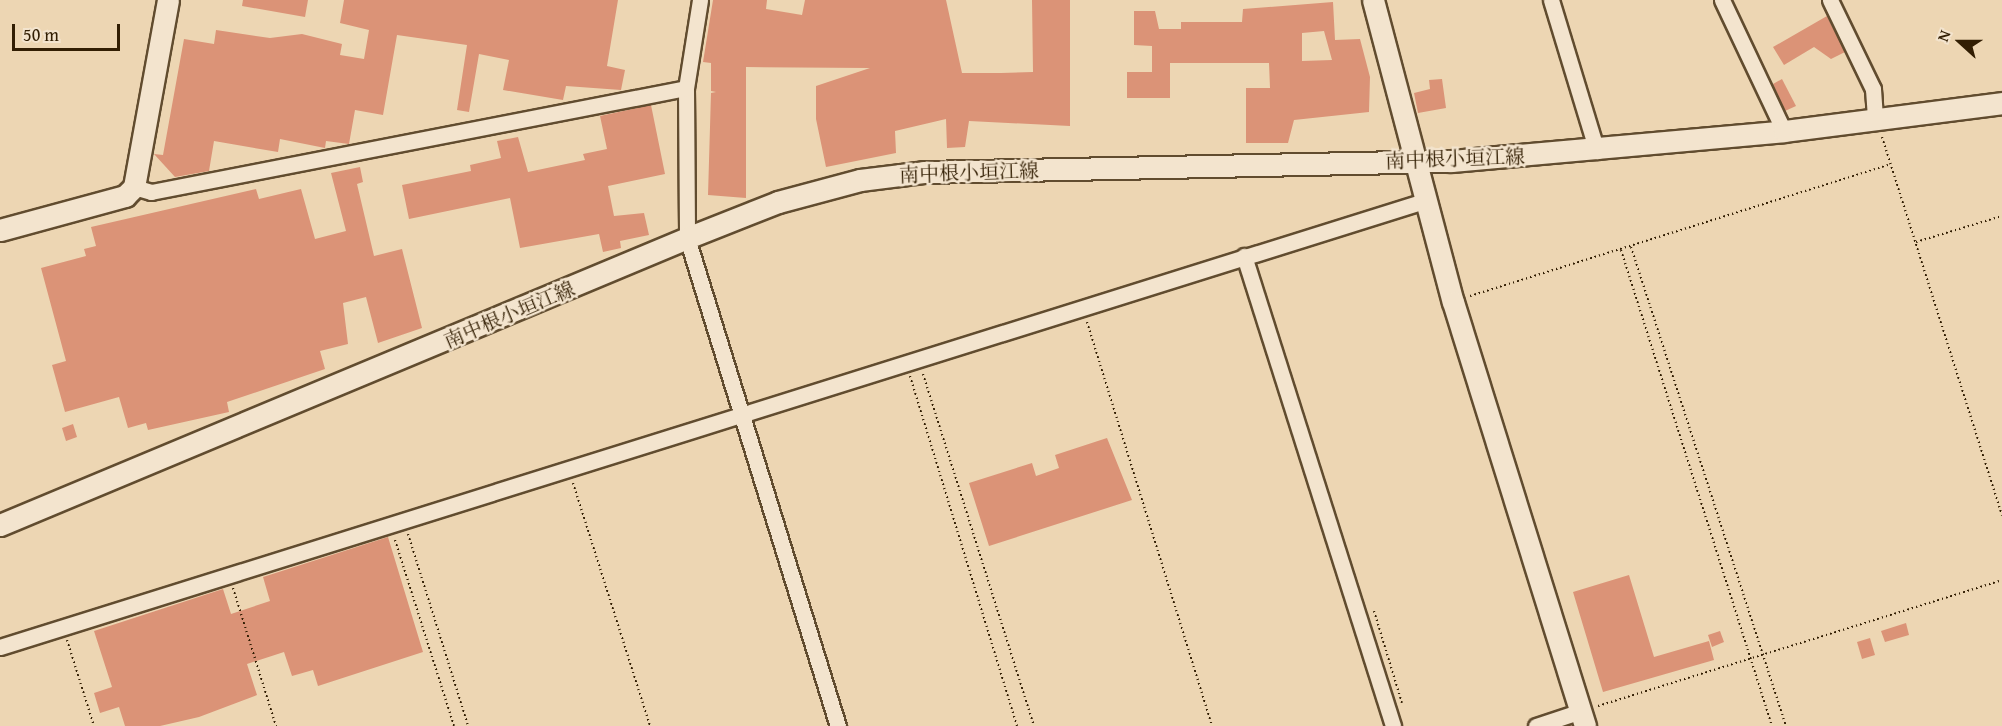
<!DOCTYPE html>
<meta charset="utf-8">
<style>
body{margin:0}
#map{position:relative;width:2002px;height:726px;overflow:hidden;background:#edd6b3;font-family:"Gentium Book Plus","Noto Serif JP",serif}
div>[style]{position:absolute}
.building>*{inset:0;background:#db9377}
.path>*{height:2px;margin-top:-1px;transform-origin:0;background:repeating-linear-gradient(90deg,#321e03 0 1.5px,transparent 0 4.5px)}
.roads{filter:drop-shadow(2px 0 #614c2f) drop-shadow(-2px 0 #614c2f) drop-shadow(0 2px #614c2f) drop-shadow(0 -2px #614c2f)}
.street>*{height:15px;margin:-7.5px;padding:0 7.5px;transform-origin:7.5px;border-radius:7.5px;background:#f3e4ce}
.secondary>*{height:21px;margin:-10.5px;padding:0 10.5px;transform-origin:10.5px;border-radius:10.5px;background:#f3e4ce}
span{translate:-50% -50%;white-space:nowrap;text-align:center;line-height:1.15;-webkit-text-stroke:5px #f3e4ce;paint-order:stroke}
.street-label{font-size:20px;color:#321e03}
.north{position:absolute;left:1930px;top:12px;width:60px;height:60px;-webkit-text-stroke:4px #f3e4ce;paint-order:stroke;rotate:291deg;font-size:16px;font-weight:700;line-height:24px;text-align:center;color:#321e03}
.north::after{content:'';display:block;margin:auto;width:21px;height:27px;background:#321e03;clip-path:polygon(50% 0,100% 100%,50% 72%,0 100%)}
.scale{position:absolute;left:12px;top:24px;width:108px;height:27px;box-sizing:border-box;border:3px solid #321e03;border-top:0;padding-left:8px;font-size:18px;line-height:21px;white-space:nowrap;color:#321e03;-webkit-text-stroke:4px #f3e4ce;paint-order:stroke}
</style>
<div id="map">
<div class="building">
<div style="clip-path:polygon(243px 0,308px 0,305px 17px,242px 6px)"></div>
<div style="clip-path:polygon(344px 0,618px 0,607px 66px,625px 70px,621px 90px,566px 86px,563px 100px,503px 90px,509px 60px,479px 54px,469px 112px,457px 110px,467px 45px,397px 35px,383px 115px,355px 110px,349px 144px,326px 141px,325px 148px,280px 139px,278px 152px,214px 141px,209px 171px,175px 177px,154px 154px,163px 155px,184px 39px,214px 44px,216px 30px,270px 38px,302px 34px,342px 44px,340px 55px,364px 59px,369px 30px,340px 23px)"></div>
<div style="clip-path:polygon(713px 0,767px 0,766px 9px,802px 15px,805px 0,946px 0,962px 73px,1001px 73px,1033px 72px,1032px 0,1070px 0,1070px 126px,969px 121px,965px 147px,947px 148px,946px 119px,895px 131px,896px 153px,826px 167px,816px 119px,816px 86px,870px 68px,746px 67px,746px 198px,708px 195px,711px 93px,716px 92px,711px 91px,711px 63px,703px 62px)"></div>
<div style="clip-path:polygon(evenodd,1333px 2px,1335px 40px,1360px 39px,1370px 77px,1369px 112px,1294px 120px,1288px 143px,1246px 143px,1246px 88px,1270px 88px,1269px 63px,1170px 63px,1170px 98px,1127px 98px,1127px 72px,1152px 72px,1152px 46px,1134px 45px,1134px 11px,1155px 11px,1159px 29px,1181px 29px,1181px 22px,1242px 22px,1243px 9px,1333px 2px,1324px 31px,1332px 60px,1302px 61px,1302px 33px,1324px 31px)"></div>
<div style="clip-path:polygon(1827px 16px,1845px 52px,1831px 59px,1814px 47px,1784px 65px,1773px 47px)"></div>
<div style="clip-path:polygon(1442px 79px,1446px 108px,1418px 113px,1414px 93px,1430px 89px,1429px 80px)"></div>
<div style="clip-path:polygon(1782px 79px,1796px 106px,1785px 111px,1773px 84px)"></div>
<div style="clip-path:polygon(651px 105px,665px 174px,608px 186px,614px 216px,644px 213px,649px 235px,620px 241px,621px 248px,603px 252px,599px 234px,520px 248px,510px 198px,409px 219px,402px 185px,471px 171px,470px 165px,501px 158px,497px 141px,518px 137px,528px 172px,585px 160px,583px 154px,607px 149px,600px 116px)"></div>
<div style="clip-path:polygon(360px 167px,363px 182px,357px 184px,374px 256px,402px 249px,422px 328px,378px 343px,366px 297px,343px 303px,348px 344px,320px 351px,325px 369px,227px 402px,229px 412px,148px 430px,146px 423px,128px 428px,119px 397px,65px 412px,52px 365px,66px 361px,41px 268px,86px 256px,84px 249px,96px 246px,91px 227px,256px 189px,259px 199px,301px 189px,315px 239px,346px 231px,331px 173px)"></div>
<div style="clip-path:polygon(73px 424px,77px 437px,66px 441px,62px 428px)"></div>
<div style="clip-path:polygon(1107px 438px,1132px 500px,989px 546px,969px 483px,1032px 463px,1036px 476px,1059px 468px,1055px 455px)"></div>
<div style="clip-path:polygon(388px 537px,423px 652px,318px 686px,313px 670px,292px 676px,284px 652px,247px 664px,257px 695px,199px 717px,160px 726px,125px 726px,119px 707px,100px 713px,94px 693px,112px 687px,94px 631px,223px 589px,231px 614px,270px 601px,263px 577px)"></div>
<div style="clip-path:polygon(1629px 575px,1654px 657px,1709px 641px,1714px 660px,1603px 692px,1573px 592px)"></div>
<div style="clip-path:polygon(1906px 623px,1909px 635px,1885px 642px,1881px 631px)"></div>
<div style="clip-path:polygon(1720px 631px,1724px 642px,1712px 647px,1708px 635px)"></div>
<div style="clip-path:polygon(1870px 638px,1875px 655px,1862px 659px,1857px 642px)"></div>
</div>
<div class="path">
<div style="left:1882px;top:137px;width:397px;rotate:72.4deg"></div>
<div style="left:1916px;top:242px;width:90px;rotate:-16.8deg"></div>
<div style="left:1631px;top:247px;width:503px;rotate:72.07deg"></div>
<div style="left:1621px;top:250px;width:499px;rotate:72.4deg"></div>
<div style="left:1470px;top:296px;width:441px;rotate:-17.4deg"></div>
<div style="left:1087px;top:322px;width:423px;rotate:72.8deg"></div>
<div style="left:923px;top:374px;width:369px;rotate:72.5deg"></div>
<div style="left:910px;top:376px;width:366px;rotate:73deg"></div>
<div style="left:573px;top:483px;width:255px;rotate:72.4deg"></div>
<div style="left:408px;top:534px;width:201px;rotate:72.6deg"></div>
<div style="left:395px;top:540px;width:195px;rotate:72.4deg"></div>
<div style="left:233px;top:588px;width:145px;rotate:72.7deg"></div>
<div style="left:1374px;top:611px;width:96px;rotate:73.1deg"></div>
<div style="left:67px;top:640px;width:90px;rotate:72.6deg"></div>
<div style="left:1598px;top:706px;width:423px;rotate:-17.3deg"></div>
</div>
<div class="roads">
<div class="street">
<div style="left:700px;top:0;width:89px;rotate:99deg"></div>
<div style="left:686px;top:88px;width:150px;rotate:89.6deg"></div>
<div style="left:687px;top:238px;width:511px;rotate:72.81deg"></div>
<div style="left:1551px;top:0;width:158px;rotate:73.1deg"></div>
<div style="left:1722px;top:0;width:145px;rotate:64.7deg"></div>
<div style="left:1830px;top:0;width:99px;rotate:64.2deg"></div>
<div style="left:1873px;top:89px;width:28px;rotate:86deg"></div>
<div style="left:134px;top:187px;width:18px;rotate:16deg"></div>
<div style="left:151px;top:192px;width:545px;rotate:-11deg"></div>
<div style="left:1244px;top:256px;width:493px;rotate:72.4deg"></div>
<div style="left:0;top:647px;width:1492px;rotate:-17.39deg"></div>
<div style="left:1536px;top:726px;width:47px;rotate:-18.4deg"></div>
</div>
<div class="secondary">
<div style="left:1373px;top:0;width:312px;rotate:75.2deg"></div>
<div style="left:1453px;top:302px;width:444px;rotate:72.7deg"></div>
<div style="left:0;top:230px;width:130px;rotate:-15.2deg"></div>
<div style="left:125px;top:196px;width:13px;rotate:-45deg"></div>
<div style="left:134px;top:187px;width:190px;rotate:-79.7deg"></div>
<div style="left:0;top:525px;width:745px;rotate:-22.67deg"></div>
<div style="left:687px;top:238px;width:98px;rotate:-21.6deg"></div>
<div style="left:778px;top:202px;width:85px;rotate:-15deg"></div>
<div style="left:860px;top:180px;width:64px;rotate:-7.1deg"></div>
<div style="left:924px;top:172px;width:527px;rotate:-1.2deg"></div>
<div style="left:1451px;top:161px;width:334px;rotate:-5.1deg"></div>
<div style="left:1784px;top:131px;width:220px;rotate:-7.3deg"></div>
</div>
</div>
<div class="street-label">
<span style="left:1455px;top:158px;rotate:-2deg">南中根小垣江線</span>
<span style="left:969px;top:172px;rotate:-2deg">南中根小垣江線</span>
<span style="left:509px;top:314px;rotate:-23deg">南中根小垣江線</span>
</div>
<div class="north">N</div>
<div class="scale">50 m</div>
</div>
